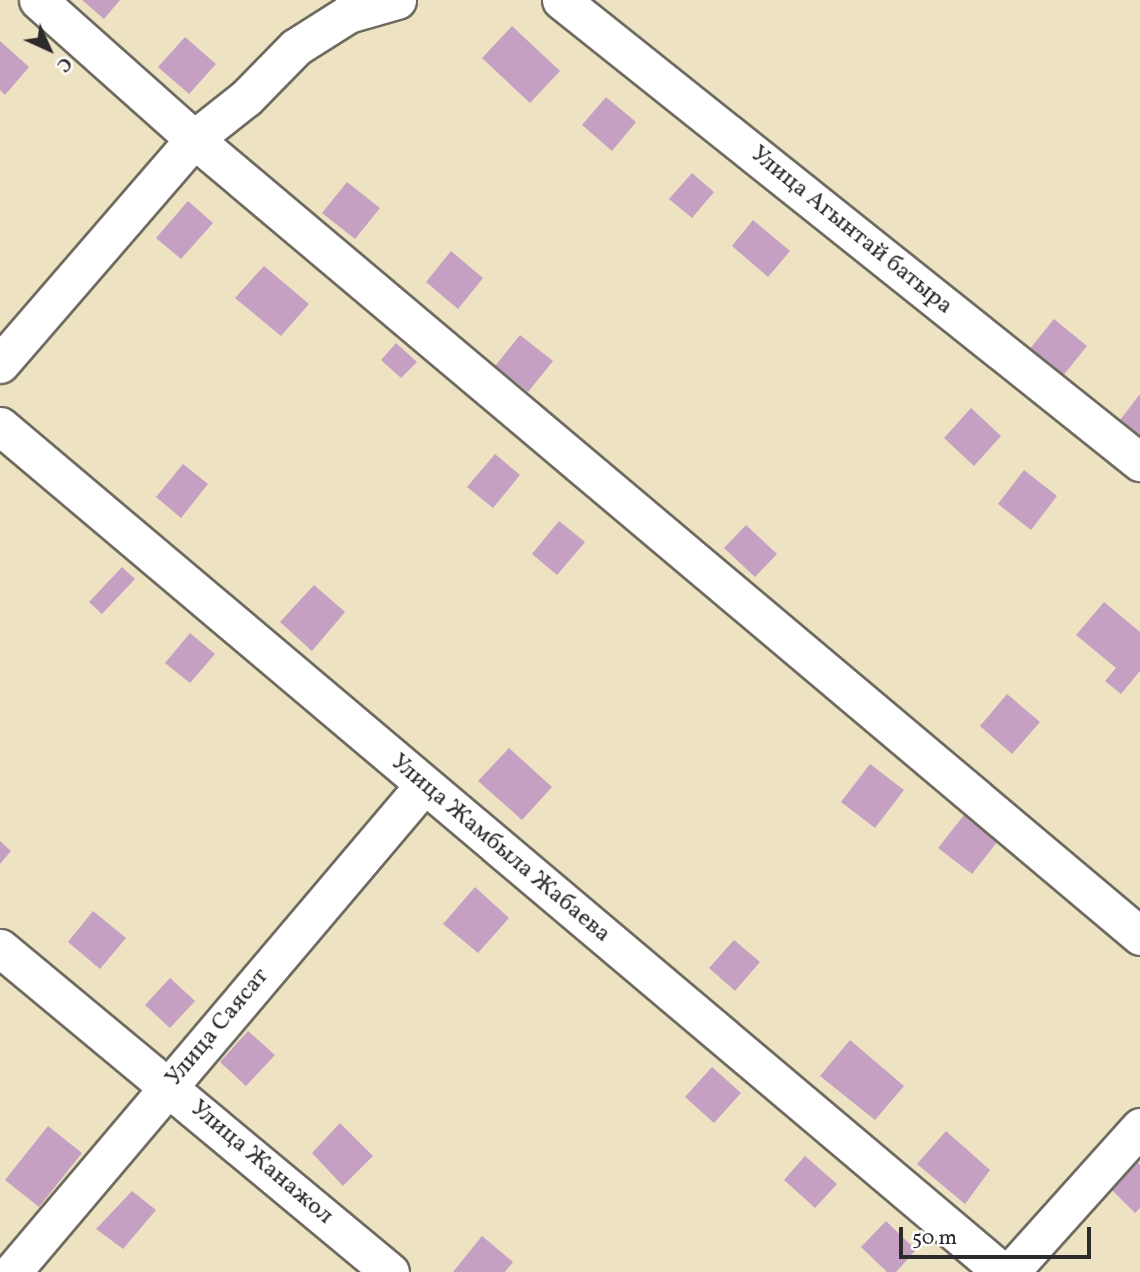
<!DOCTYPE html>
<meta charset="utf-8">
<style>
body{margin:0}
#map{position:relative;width:1140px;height:1272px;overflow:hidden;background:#ede3c3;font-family:Vollkorn,serif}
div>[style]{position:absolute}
.building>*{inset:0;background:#c6a0c3}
.roads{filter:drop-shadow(2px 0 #6f6b60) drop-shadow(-2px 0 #6f6b60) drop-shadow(0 2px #6f6b60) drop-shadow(0 -2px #6f6b60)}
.minor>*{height:37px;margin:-18.5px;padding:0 18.5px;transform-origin:18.5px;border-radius:18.5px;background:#fff}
span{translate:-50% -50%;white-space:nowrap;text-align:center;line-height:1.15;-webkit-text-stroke:5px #fff;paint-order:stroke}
.street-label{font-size:24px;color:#2b2b2b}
.north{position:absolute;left:14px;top:14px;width:70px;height:70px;-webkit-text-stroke:5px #fff;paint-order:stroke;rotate:135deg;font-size:19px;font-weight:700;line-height:28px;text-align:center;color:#2b2b2b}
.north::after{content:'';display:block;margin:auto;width:24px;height:32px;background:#2b2b2b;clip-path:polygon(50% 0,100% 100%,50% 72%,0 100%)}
.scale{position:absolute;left:899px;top:1227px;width:192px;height:32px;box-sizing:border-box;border:4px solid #2b2b2b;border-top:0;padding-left:9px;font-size:21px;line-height:24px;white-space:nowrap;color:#2b2b2b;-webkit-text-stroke:5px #fff;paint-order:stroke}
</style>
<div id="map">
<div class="building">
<div style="clip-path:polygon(82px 0,120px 0,104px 19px)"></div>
<div style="clip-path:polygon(512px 26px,560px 71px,530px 103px,482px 58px)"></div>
<div style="clip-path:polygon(185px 37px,216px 64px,189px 94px,158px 67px)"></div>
<div style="clip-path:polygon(0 41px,29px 67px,5px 95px,0 90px)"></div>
<div style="clip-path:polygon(606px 97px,636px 122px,612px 151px,582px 125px)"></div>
<div style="clip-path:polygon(692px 173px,714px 192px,692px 218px,669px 199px)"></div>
<div style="clip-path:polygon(347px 182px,380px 208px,355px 239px,322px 213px)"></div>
<div style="clip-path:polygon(188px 201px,213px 223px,181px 259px,156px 238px)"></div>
<div style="clip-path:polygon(753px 220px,790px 251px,768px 277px,732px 246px)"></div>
<div style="clip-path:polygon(451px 251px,483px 278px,458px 309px,426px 282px)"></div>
<div style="clip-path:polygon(264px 266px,309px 304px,281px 336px,235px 298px)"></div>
<div style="clip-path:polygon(1054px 319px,1087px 346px,1062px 377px,1029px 350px)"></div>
<div style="clip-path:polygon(520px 335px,553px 361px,528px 392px,495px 366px)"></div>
<div style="clip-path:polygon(396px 343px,417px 362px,401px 378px,381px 360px)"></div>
<div style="clip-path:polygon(1140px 394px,1140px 442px,1117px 424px)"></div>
<div style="clip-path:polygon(971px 408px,1001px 436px,974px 466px,944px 438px)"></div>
<div style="clip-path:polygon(495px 454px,520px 475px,493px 508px,467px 487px)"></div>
<div style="clip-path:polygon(183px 464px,208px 484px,181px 518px,156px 497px)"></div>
<div style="clip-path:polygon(1024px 470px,1057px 496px,1031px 530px,998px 504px)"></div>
<div style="clip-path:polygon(559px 521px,585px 542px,557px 575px,532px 554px)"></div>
<div style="clip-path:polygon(746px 525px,777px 554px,755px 577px,724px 548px)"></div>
<div style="clip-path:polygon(122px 567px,135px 579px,102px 614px,89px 602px)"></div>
<div style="clip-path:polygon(314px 585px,345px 612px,312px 651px,280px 622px)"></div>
<div style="clip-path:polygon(1104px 602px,1140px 632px,1140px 671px,1121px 694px,1105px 681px,1116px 668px,1076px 635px)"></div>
<div style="clip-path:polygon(190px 633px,215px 654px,190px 683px,165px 663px)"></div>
<div style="clip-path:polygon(1007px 694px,1040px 722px,1012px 754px,980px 726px)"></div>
<div style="clip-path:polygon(509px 748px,552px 787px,522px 820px,478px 781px)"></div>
<div style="clip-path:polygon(870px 764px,904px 790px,875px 828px,841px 802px)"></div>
<div style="clip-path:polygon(968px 810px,1001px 837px,972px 874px,938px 848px)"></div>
<div style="clip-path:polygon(0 841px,11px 851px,0 864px)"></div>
<div style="clip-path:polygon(475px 887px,509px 918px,478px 953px,443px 924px)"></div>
<div style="clip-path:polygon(93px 911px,126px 938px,100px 969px,68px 942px)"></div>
<div style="clip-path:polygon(734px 940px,760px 962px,735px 991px,709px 968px)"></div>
<div style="clip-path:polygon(170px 978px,195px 1001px,170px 1028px,145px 1005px)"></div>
<div style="clip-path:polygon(248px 1031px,275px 1055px,246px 1086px,220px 1062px)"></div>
<div style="clip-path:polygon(850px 1040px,904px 1086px,875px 1120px,820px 1076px)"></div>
<div style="clip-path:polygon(712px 1067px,741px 1093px,714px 1123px,685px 1097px)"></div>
<div style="clip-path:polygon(340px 1123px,373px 1156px,343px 1186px,312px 1153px)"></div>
<div style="clip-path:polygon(48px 1126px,82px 1153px,39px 1207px,5px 1180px)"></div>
<div style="clip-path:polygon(946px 1131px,990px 1170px,965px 1204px,917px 1164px)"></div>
<div style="clip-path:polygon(805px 1156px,837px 1184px,815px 1208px,784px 1180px)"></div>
<div style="clip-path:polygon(1136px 1160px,1140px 1165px,1140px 1208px,1135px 1213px,1109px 1187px)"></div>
<div style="clip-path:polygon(132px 1191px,156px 1210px,123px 1249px,96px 1229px)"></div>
<div style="clip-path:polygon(886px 1221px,916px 1250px,896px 1272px,887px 1272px,861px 1247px)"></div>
<div style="clip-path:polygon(482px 1236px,513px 1262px,505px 1272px,453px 1272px)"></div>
</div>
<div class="roads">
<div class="minor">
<div style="left:38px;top:0;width:209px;rotate:41.7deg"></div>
<div style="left:194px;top:139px;width:1237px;rotate:40.11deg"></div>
<div style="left:561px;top:0;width:741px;rotate:38.59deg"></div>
<div style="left:0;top:364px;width:297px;rotate:-49.2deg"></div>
<div style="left:194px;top:139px;width:66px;rotate:-38.3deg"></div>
<div style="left:246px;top:98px;width:71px;rotate:-45.6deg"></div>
<div style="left:296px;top:47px;width:62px;rotate:-32.4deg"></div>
<div style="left:348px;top:14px;width:51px;rotate:-15.9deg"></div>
<div style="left:0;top:426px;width:1311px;rotate:40.17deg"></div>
<div style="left:0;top:948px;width:507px;rotate:39.72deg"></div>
<div style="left:12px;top:1272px;width:638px;rotate:-49.77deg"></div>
<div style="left:1010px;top:1272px;width:195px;rotate:-48.1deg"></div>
</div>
</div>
<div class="street-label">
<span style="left:851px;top:231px;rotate:39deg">Улица Агынтай батыра</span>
<span style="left:500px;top:849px;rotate:40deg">Улица Жамбыла Жабаева</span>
<span style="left:218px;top:1028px;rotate:-50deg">Улица Саясат</span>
<span style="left:261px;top:1163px;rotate:40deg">Улица Жанажол</span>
</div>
<div class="north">С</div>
<div class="scale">50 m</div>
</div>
